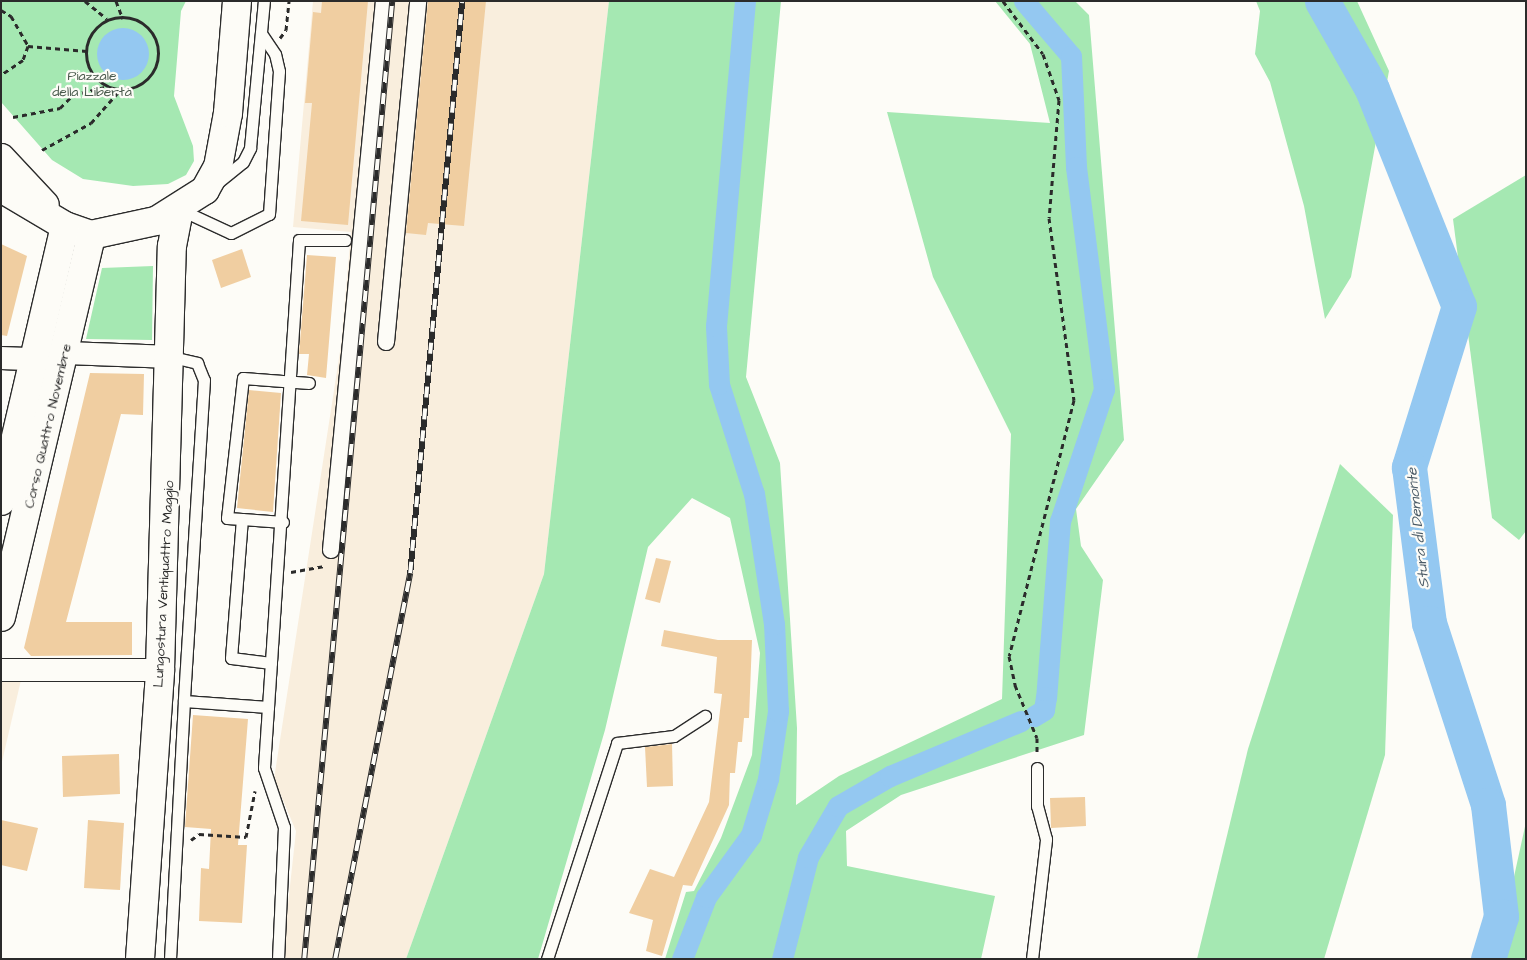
<!DOCTYPE html>
<meta charset="utf-8">
<style>
body{margin:0}
#map{position:relative;width:1527px;height:960px;overflow:hidden;background:#fdfcf7;font-family:"Architects Daughter",sans-serif}
div>[style]{position:absolute}
.built>*{inset:0;background:#f9eedd}
.green>*{inset:0;background:#a5e8b2}
.water>*{inset:0;background:#94c8f1}
.round{border-radius:50%}
.canal>*{height:21px;margin:-10.5px;padding:0 10.5px;transform-origin:10.5px;border-radius:10.5px;background:#94c8f1}
.river>*{height:35px;margin:-17.5px;padding:0 17.5px;transform-origin:17.5px;border-radius:17.5px;background:#94c8f1}
.building>*{inset:0;background:#f0cea1}
.path>*{height:3px;margin-top:-1.5px;transform-origin:0;background:repeating-linear-gradient(90deg,#2b2b2b 0 5px,transparent 0 9px)}
.path>.ring{margin:-1.5px;padding:0;box-sizing:content-box;background:none;border:3px solid #2b2b2b;border-radius:50%}
.roads{filter:drop-shadow(1px 0 #2b2b2b) drop-shadow(-1px 0 #2b2b2b) drop-shadow(0 1px #2b2b2b) drop-shadow(0 -1px #2b2b2b)}
.service>*{height:11px;margin:-5.5px;padding:0 5.5px;transform-origin:5.5px;border-radius:5.5px;background:#fdfcf7}
.pedestrian>*{height:16px;margin:-8px;padding:0 8px;transform-origin:8px;border-radius:8px;background:#fdfcf7}
.minor>*{height:22px;margin:-11px;padding:0 11px;transform-origin:11px;border-radius:11px;background:#fdfcf7}
.tertiary>*{height:28px;margin:-14px;padding:0 14px;transform-origin:14px;border-radius:14px;background:#fdfcf7}
.secondary>*{height:28px;margin:-14px;padding:0 14px;transform-origin:14px;border-radius:14px;background:#fdfcf7}
.rail>*{height:5.5px;margin-top:-2.75px;transform-origin:0;background:repeating-linear-gradient(90deg,#fdfcf7 0 11px,#2b2b2b 0 22px);box-sizing:border-box;border-block:1px solid #2b2b2b}
span{translate:-50% -50%;white-space:nowrap;text-align:center;line-height:1.15;-webkit-text-stroke:4.5px #fdfcf7;paint-order:stroke}
.park-label{font-size:14px;color:#4a5a4d}
.street-label{font-size:14px;color:#2b2b2b}
.water-label{font-size:15px;color:#4a5a66;font-style:italic}
.frame{position:absolute;inset:0;border:2px solid #2b2b2b;pointer-events:none}
</style>
<div id="map">
<div class="built">
<div style="clip-path:polygon(313px 1px,609px 1px,544px 574px,406px 959px,282px 959px,296px 831px,274px 779px,341px 345px,351px 232px,293px 227px)"></div>
<div style="clip-path:polygon(1px 680px,21px 680px,1px 766px)"></div>
</div>
<div class="green">
<div style="clip-path:polygon(1px 1px,186px 1px,181px 11px,174px 96px,193px 146px,194px 161px,186px 175px,168px 184px,133px 186px,83px 179px,52px 160px,1px 102px)"></div>
<div style="clip-path:polygon(609px 1px,781px 1px,746px 377px,780px 463px,797px 728px,796px 805px,839px 776px,1002px 699px,1011px 434px,933px 277px,887px 112px,1050px 123px,1030px 44px,995px 1px,1075px 1px,1089px 15px,1124px 440px,1076px 509px,1081px 546px,1103px 580px,1084px 735px,901px 795px,846px 831px,847px 866px,995px 896px,981px 959px,665px 959px,686px 892px,694px 891px,721px 838px,752px 755px,760px 653px,730px 518px,692px 498px,648px 547px,605px 730px,538px 959px,406px 959px,544px 574px)"></div>
<div style="clip-path:polygon(1256px 1px,1357px 1px,1389px 71px,1351px 277px,1325px 319px,1304px 206px,1270px 82px,1255px 54px,1260px 11px)"></div>
<div style="clip-path:polygon(1526px 175px,1526px 531px,1519px 540px,1492px 518px,1453px 219px)"></div>
<div style="clip-path:polygon(153px 266px,152px 340px,86px 339px,102px 268px)"></div>
<div style="clip-path:polygon(1340px 464px,1393px 515px,1385px 755px,1324px 959px,1197px 959px,1248px 749px)"></div>
<div style="clip-path:polygon(1526px 822px,1526px 959px,1496px 959px)"></div>
</div>
<div class="water">
<div class="round" style="left:97px;top:28px;width:52px;height:52px"></div>
</div>
<div class="canal">
<div style="left:1024px;top:1px;width:72px;rotate:49.5deg"></div>
<div style="left:1071px;top:56px;width:111px;rotate:87.4deg"></div>
<div style="left:1076px;top:167px;width:224px;rotate:82.8deg"></div>
<div style="left:1104px;top:389px;width:139px;rotate:108.4deg"></div>
<div style="left:1060px;top:521px;width:177px;rotate:94.5deg"></div>
<div style="left:1046px;top:697px;width:13px;rotate:99deg"></div>
<div style="left:1044px;top:710px;width:12px;rotate:149deg"></div>
<div style="left:682px;top:959px;width:66px;rotate:-68.8deg"></div>
<div style="left:706px;top:897px;width:77px;rotate:-54deg"></div>
<div style="left:751px;top:835px;width:59px;rotate:-73.1deg"></div>
<div style="left:768px;top:779px;width:69px;rotate:-81.6deg"></div>
<div style="left:778px;top:711px;width:87px;rotate:-92.6deg"></div>
<div style="left:774px;top:624px;width:132px;rotate:-98.7deg"></div>
<div style="left:754px;top:494px;width:115px;rotate:-107.7deg"></div>
<div style="left:719px;top:384px;width:58px;rotate:-93deg"></div>
<div style="left:716px;top:326px;width:326px;rotate:-84.9deg"></div>
<div style="left:782px;top:959px;width:105px;rotate:-75.7deg"></div>
<div style="left:808px;top:857px;width:59px;rotate:-59.5deg"></div>
<div style="left:838px;top:806px;width:60px;rotate:-30deg"></div>
<div style="left:890px;top:776px;width:142px;rotate:-22.8deg"></div>
</div>
<div class="river">
<div style="left:1322px;top:1px;width:101px;rotate:60.4deg"></div>
<div style="left:1372px;top:89px;width:234px;rotate:68.2deg"></div>
<div style="left:1459px;top:306px;width:169px;rotate:107.3deg"></div>
<div style="left:1409px;top:467px;width:157px;rotate:82.7deg"></div>
<div style="left:1429px;top:623px;width:191px;rotate:72deg"></div>
<div style="left:1488px;top:805px;width:112px;rotate:83.3deg"></div>
<div style="left:1501px;top:916px;width:45px;rotate:106.8deg"></div>
</div>
<div class="building">
<div style="clip-path:polygon(322px 1px,368px 1px,348px 225px,301px 221px,312px 103px,305px 103px,313px 12px,321px 13px)"></div>
<div style="clip-path:polygon(428px 1px,486px 1px,464px 226px,428px 223px,426px 235px,406px 233px)"></div>
<div style="clip-path:polygon(1px 244px,27px 256px,7px 336px,1px 335px)"></div>
<div style="clip-path:polygon(242px 249px,251px 277px,221px 288px,212px 260px)"></div>
<div style="clip-path:polygon(307px 255px,336px 257px,326px 378px,307px 375px,309px 354px,299px 354px)"></div>
<div style="clip-path:polygon(90px 373px,144px 374px,143px 415px,121px 414px,66px 622px,132px 622px,132px 655px,31px 656px,24px 648px)"></div>
<div style="clip-path:polygon(249px 390px,281px 393px,273px 512px,237px 508px)"></div>
<div style="clip-path:polygon(656px 558px,671px 561px,660px 603px,645px 599px)"></div>
<div style="clip-path:polygon(664px 630px,718px 640px,752px 640px,749px 718px,744px 718px,742px 742px,738px 742px,735px 773px,730px 773px,729px 805px,692px 886px,683px 885px,662px 956px,646px 951px,653px 920px,629px 913px,650px 869px,674px 877px,709px 802px,722px 694px,714px 693px,717px 657px,661px 646px)"></div>
<div style="clip-path:polygon(193px 715px,248px 719px,238px 845px,247px 845px,242px 923px,199px 921px,201px 868px,209px 869px,211px 829px,185px 827px)"></div>
<div style="clip-path:polygon(672px 744px,673px 786px,647px 787px,645px 747px)"></div>
<div style="clip-path:polygon(119px 754px,120px 794px,63px 797px,62px 756px)"></div>
<div style="clip-path:polygon(1085px 797px,1086px 826px,1051px 828px,1050px 798px)"></div>
<div style="clip-path:polygon(1px 820px,38px 828px,27px 871px,1px 865px)"></div>
<div style="clip-path:polygon(88px 820px,124px 823px,120px 890px,84px 888px)"></div>
</div>
<div class="path">
<div style="left:85px;top:1px;width:28px;rotate:39deg"></div>
<div style="left:116px;top:1px;width:19px;rotate:69deg"></div>
<div style="left:1003px;top:1px;width:66px;rotate:53deg"></div>
<div style="left:1043px;top:54px;width:49px;rotate:70.8deg"></div>
<div style="left:1059px;top:100px;width:118px;rotate:94.8deg"></div>
<div style="left:1049px;top:218px;width:184px;rotate:82.2deg"></div>
<div style="left:1074px;top:400px;width:264px;rotate:104.2deg"></div>
<div style="left:1009px;top:656px;width:30px;rotate:78deg"></div>
<div style="left:1015px;top:685px;width:57px;rotate:67.5deg"></div>
<div style="left:1037px;top:738px;width:16px;rotate:90deg"></div>
<div style="left:1px;top:10px;width:12px;rotate:31deg"></div>
<div style="left:11px;top:16px;width:34px;rotate:60deg"></div>
<div style="left:28px;top:46px;width:15px;rotate:110deg"></div>
<div style="left:23px;top:60px;width:27px;rotate:146deg"></div>
<div class="ring" style="left:86px;top:17px;width:69px;height:69px"></div>
<div style="left:280px;top:38px;width:10px;rotate:-53deg"></div>
<div style="left:286px;top:30px;width:29px;rotate:-84deg"></div>
<div style="left:28px;top:46px;width:59px;rotate:4.8deg"></div>
<div style="left:13px;top:117px;width:48px;rotate:-10.8deg"></div>
<div style="left:60px;top:108px;width:18px;rotate:-45deg"></div>
<div style="left:73px;top:95px;width:34px;rotate:-14deg"></div>
<div style="left:42px;top:150px;width:56px;rotate:-28.9deg"></div>
<div style="left:91px;top:123px;width:47px;rotate:-48.5deg"></div>
<div style="left:291px;top:572px;width:34px;rotate:-10deg"></div>
<div style="left:191px;top:840px;width:10px;rotate:-37deg"></div>
<div style="left:199px;top:834px;width:47px;rotate:3.7deg"></div>
<div style="left:246px;top:837px;width:47px;rotate:-78.9deg"></div>
</div>
<div class="roads">
<div class="service">
<div style="left:217px;top:183px;width:33px;rotate:-39deg"></div>
<div style="left:243px;top:162px;width:16px;rotate:-63deg"></div>
<div style="left:250px;top:148px;width:148px;rotate:-84.6deg"></div>
<div style="left:179px;top:209px;width:57px;rotate:24.8deg"></div>
<div style="left:231px;top:233px;width:42px;rotate:-26.6deg"></div>
<div style="left:269px;top:214px;width:143px;rotate:-86deg"></div>
<div style="left:279px;top:71px;width:17px;rotate:-103deg"></div>
<div style="left:275px;top:54px;width:25px;rotate:-124deg"></div>
<div style="left:172px;top:357px;width:26px;rotate:13deg"></div>
<div style="left:197px;top:363px;width:18px;rotate:68deg"></div>
<div style="left:204px;top:380px;width:322px;rotate:93.6deg"></div>
<div style="left:184px;top:701px;width:84px;rotate:4.1deg"></div>
<div style="left:268px;top:707px;width:468px;rotate:-86.2deg"></div>
<div style="left:299px;top:240px;width:46px"></div>
<div style="left:242px;top:519px;width:15px;rotate:-176deg"></div>
<div style="left:227px;top:518px;width:141px;rotate:-83.5deg"></div>
<div style="left:243px;top:378px;width:66px;rotate:4.3deg"></div>
<div style="left:271px;top:663px;width:40px;rotate:-172.9deg"></div>
<div style="left:231px;top:658px;width:139px;rotate:-85.5deg"></div>
<div style="left:242px;top:519px;width:41px;rotate:4.2deg"></div>
<div style="left:268px;top:707px;width:61px;rotate:93.8deg"></div>
<div style="left:264px;top:768px;width:62px;rotate:71.3deg"></div>
<div style="left:284px;top:827px;width:132px;rotate:92.6deg"></div>
<div style="left:170px;top:959px;width:258px;rotate:-86.9deg"></div>
<div style="left:547px;top:959px;width:227px;rotate:-72deg"></div>
<div style="left:617px;top:743px;width:57px;rotate:-7deg"></div>
<div style="left:674px;top:736px;width:37px;rotate:-33deg"></div>
<div style="left:1032px;top:959px;width:121px;rotate:-83.3deg"></div>
<div style="left:1046px;top:839px;width:34px;rotate:-105deg"></div>
<div style="left:1037px;top:806px;width:38px;rotate:-90deg"></div>
</div>
<div class="pedestrian">
<div style="left:386px;top:342px;width:342px;rotate:-84.6deg"></div>
<div style="left:331px;top:550px;width:552px;rotate:-84.49deg"></div>
</div>
<div class="minor">
<div style="left:1px;top:358px;width:33px;rotate:2deg"></div>
<div style="left:34px;top:359px;width:33px;rotate:-11deg"></div>
<div style="left:66px;top:353px;width:106px;rotate:2.2deg"></div>
<div style="left:1px;top:670px;width:159px"></div>
</div>
<div class="tertiary">
<div style="left:140px;top:959px;width:290px;rotate:-86deg"></div>
<div style="left:160px;top:670px;width:424px;rotate:-88.4deg"></div>
<div style="left:172px;top:246px;width:38px;rotate:-79deg"></div>
</div>
<div class="secondary">
<div style="left:1px;top:158px;width:64px;rotate:46.9deg"></div>
<div style="left:1px;top:188px;width:74px;rotate:30.7deg"></div>
<div style="left:65px;top:226px;width:28px;rotate:19deg"></div>
<div style="left:91px;top:235px;width:66px;rotate:-12.2deg"></div>
<div style="left:156px;top:221px;width:58px;rotate:-32.3deg"></div>
<div style="left:205px;top:190px;width:26px;rotate:-61deg"></div>
<div style="left:218px;top:167px;width:55px;rotate:-79.5deg"></div>
<div style="left:228px;top:113px;width:112px;rotate:-85.4deg"></div>
<div style="left:1px;top:501px;width:282px;rotate:-76.9deg"></div>
<div style="left:1px;top:617px;width:392px;rotate:-76.7deg"></div>
</div>
</div>
<div class="rail">
<div style="left:304px;top:959px;width:962px;rotate:-84.75deg"></div>
<div style="left:335px;top:959px;width:393px;rotate:-79deg"></div>
<div style="left:410px;top:573px;width:574px;rotate:-84.81deg"></div>
</div>
<div class="park-label">
<span style="left:92px;top:84px">Piazzale<br>della Libertà</span>
</div>
<div class="street-label">
<span style="left:48px;top:426px;rotate:-77deg">Corso Quattro Novembre</span>
<span style="left:164px;top:584px;rotate:-87deg">Lungostura Ventiquattro Maggio</span>
</div>
<div class="water-label">
<span style="left:1418px;top:528px;rotate:-96deg">Stura di Demonte</span>
</div>
<div class="frame"></div>
</div>
